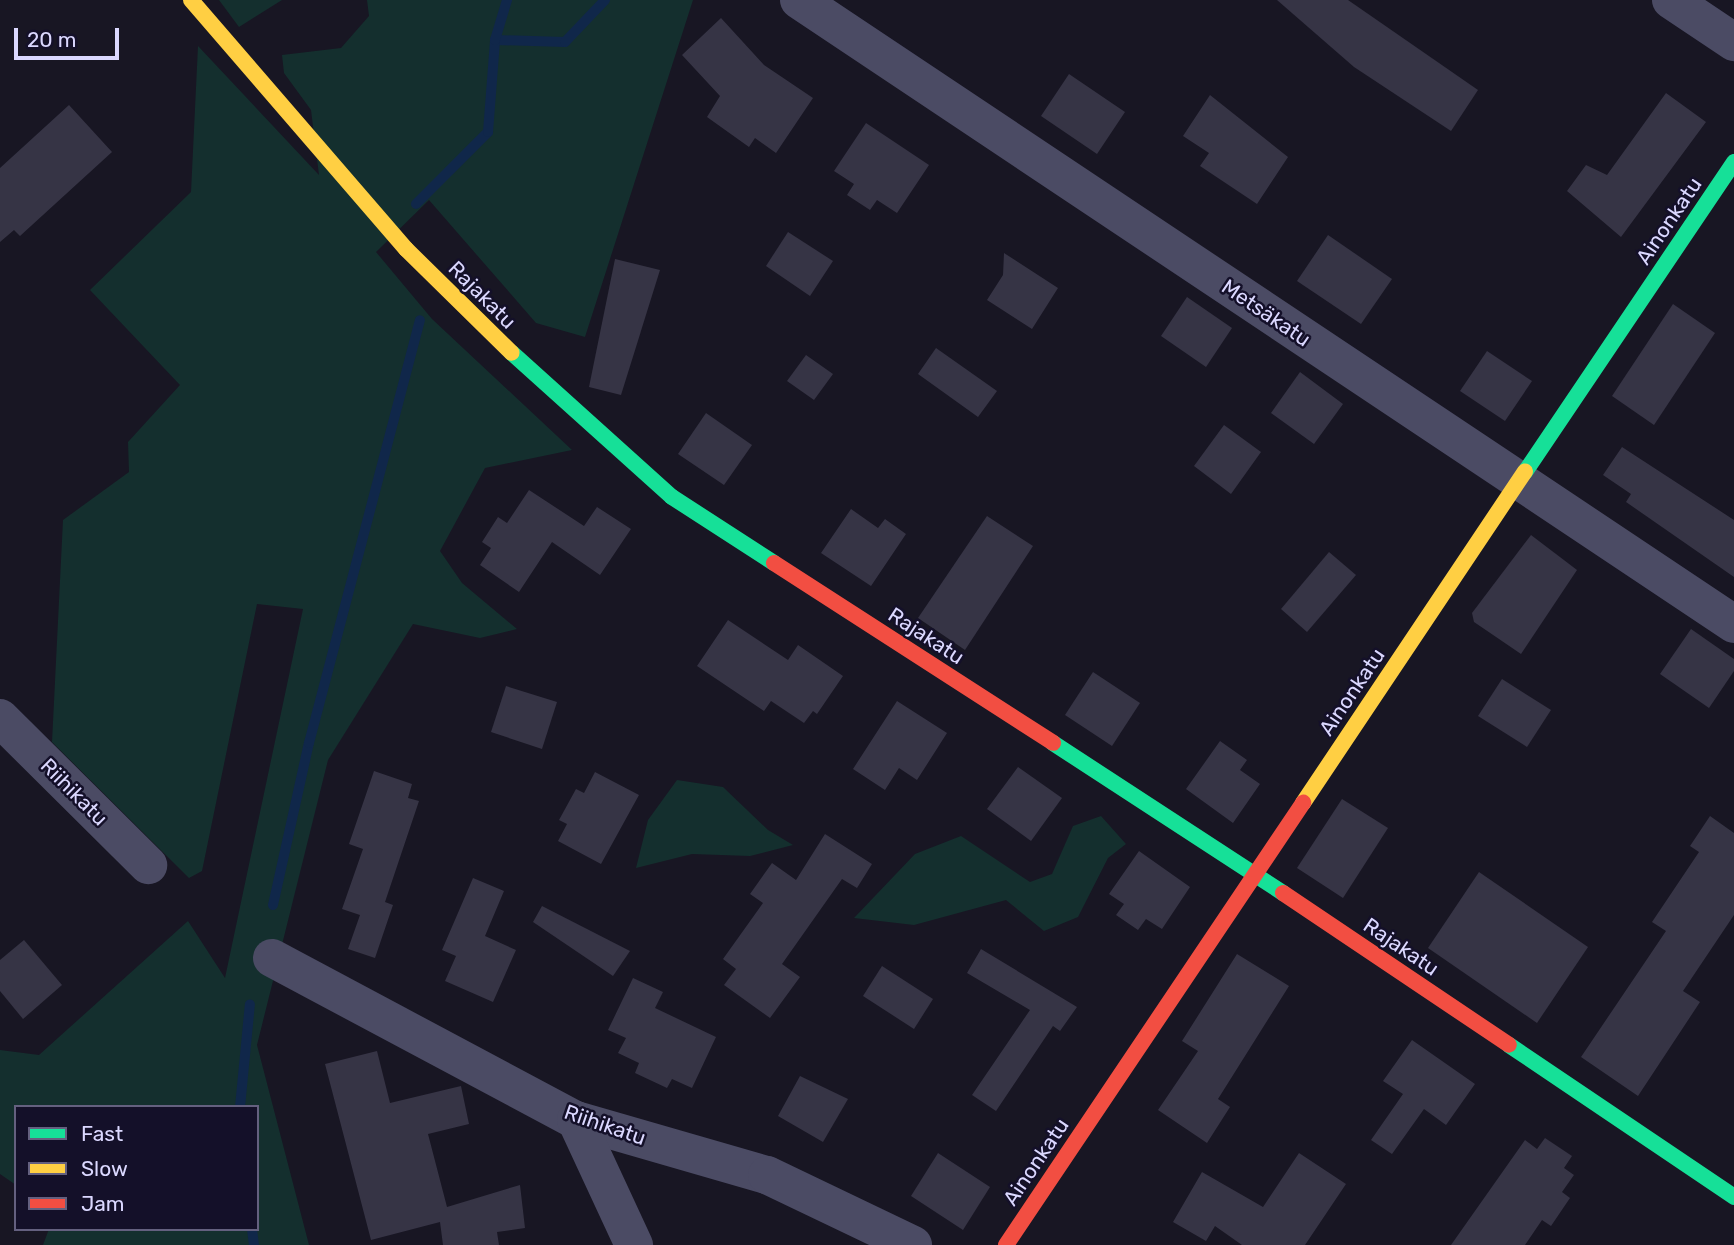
<!DOCTYPE html>
<meta charset="utf-8">
<style>
body{margin:0}
#map{position:relative;width:1734px;height:1245px;overflow:hidden;background:#181623;font-family:Rubik,sans-serif}
div>[style]{position:absolute}
.green>*{inset:0;background:#142f2e}
.stream>*{height:10px;margin:-5px;padding:0 5px;transform-origin:5px;border-radius:5px;background:#10274a}
.building>*{inset:0;background:#363445}
.street>*{height:38px;margin:-19px;padding:0 19px;transform-origin:19px;border-radius:19px;background:#4b4b64}
.fast>*{height:16px;margin:-8px;padding:0 8px;transform-origin:8px;border-radius:8px;background:#16e098}
.slow>*{height:16px;margin:-8px;padding:0 8px;transform-origin:8px;border-radius:8px;background:#ffcf43}
.jam>*{height:16px;margin:-8px;padding:0 8px;transform-origin:8px;border-radius:8px;background:#f24e42}
span{translate:-50% -50%;white-space:nowrap;text-align:center;line-height:1.15;-webkit-text-stroke:5px #141029;paint-order:stroke}
.street-label{font-size:21px;color:#dbd8ff}
.legend{position:absolute;left:14px;top:1105px;width:245px;height:126px;box-sizing:border-box;background:#141029;border:2px solid #64607f;margin:0;padding:9px 12px;list-style:none;font-size:21px;color:#dbd8ff}
.legend li{display:flex;align-items:center;gap:14px;height:35px}
.legend b{width:35px;border:2px solid #64607f}
.scale{position:absolute;left:14px;top:28px;width:105px;height:32px;box-sizing:border-box;border:4px solid #dbd8ff;border-top:0;padding-left:9px;font-size:21px;line-height:24px;white-space:nowrap;color:#dbd8ff;-webkit-text-stroke:5px #141029;paint-order:stroke}
</style>
<div id="map">
<div class="green">
<div style="clip-path:polygon(219px 0,282px 0,239px 27px)"></div>
<div style="clip-path:polygon(367px 0,693px 0,585px 337px,536px 323px,429px 200px,376px 252px,432px 319px,572px 450px,485px 468px,440px 551px,462px 583px,517px 629px,480px 638px,413px 624px,328px 760px,257px 1045px,309px 1245px,43px 1245px,49px 1229px,257px 1229px,257px 1107px,16px 1107px,16px 1185px,0 1174px,0 1050px,39px 1055px,188px 921px,225px 978px,303px 609px,257px 604px,202px 871px,189px 878px,52px 742px,63px 520px,129px 472px,128px 442px,180px 385px,90px 290px,191px 192px,198px 46px,319px 175px,311px 110px,284px 73px,282px 55px,341px 48px,369px 16px)"></div>
<div style="clip-path:polygon(677px 780px,723px 787px,768px 830px,793px 845px,750px 856px,692px 854px,636px 868px,648px 820px)"></div>
<div style="clip-path:polygon(1101px 816px,1126px 844px,1108px 858px,1078px 917px,1044px 931px,1006px 900px,914px 925px,854px 918px,915px 854px,961px 836px,1030px 882px,1052px 874px,1073px 826px)"></div>
</div>
<div class="stream">
<div style="left:495px;top:40px;width:70px;rotate:1.6deg"></div>
<div style="left:565px;top:42px;width:58px;rotate:-46.4deg"></div>
<div style="left:416px;top:204px;width:102px;rotate:-45deg"></div>
<div style="left:488px;top:132px;width:92px;rotate:-85.6deg"></div>
<div style="left:495px;top:40px;width:42px;rotate:-73.3deg"></div>
<div style="left:273px;top:905px;width:166px;rotate:-77.5deg"></div>
<div style="left:309px;top:743px;width:437px;rotate:-75.3deg"></div>
<div style="left:240px;top:1107px;width:103px;rotate:-84.5deg"></div>
<div style="left:252px;top:1229px;width:16px;rotate:83deg"></div>
</div>
<div class="building">
<div style="clip-path:polygon(1277px 0,1348px 0,1478px 90px,1451px 131px,1354px 67px)"></div>
<div style="clip-path:polygon(721px 18px,764px 65px,813px 98px,776px 153px,755px 138px,749px 147px,707px 117px,720px 96px,682px 55px)"></div>
<div style="clip-path:polygon(1069px 74px,1125px 112px,1097px 154px,1041px 116px)"></div>
<div style="clip-path:polygon(1666px 93px,1706px 122px,1621px 237px,1567px 191px,1586px 165px,1607px 175px)"></div>
<div style="clip-path:polygon(1210px 95px,1288px 157px,1257px 204px,1200px 166px,1209px 153px,1183px 136px)"></div>
<div style="clip-path:polygon(69px 105px,112px 152px,20px 236px,14px 230px,0 242px,0 168px)"></div>
<div style="clip-path:polygon(866px 123px,929px 165px,897px 213px,877px 200px,870px 210px,847px 195px,854px 184px,834px 171px)"></div>
<div style="clip-path:polygon(788px 232px,833px 261px,810px 296px,766px 266px)"></div>
<div style="clip-path:polygon(1328px 235px,1392px 279px,1361px 324px,1297px 281px)"></div>
<div style="clip-path:polygon(1004px 253px,1058px 288px,1032px 329px,987px 300px,1003px 275px)"></div>
<div style="clip-path:polygon(615px 259px,660px 270px,621px 395px,589px 387px)"></div>
<div style="clip-path:polygon(1187px 297px,1232px 328px,1206px 367px,1161px 336px)"></div>
<div style="clip-path:polygon(1673px 304px,1715px 333px,1654px 425px,1612px 396px)"></div>
<div style="clip-path:polygon(936px 348px,997px 391px,978px 417px,918px 374px)"></div>
<div style="clip-path:polygon(1487px 351px,1532px 381px,1505px 421px,1460px 391px)"></div>
<div style="clip-path:polygon(806px 355px,833px 374px,814px 400px,787px 381px)"></div>
<div style="clip-path:polygon(1300px 372px,1343px 404px,1314px 444px,1271px 413px)"></div>
<div style="clip-path:polygon(706px 413px,752px 445px,724px 485px,678px 454px)"></div>
<div style="clip-path:polygon(1224px 425px,1261px 452px,1231px 494px,1194px 466px)"></div>
<div style="clip-path:polygon(1622px 447px,1734px 520px,1734px 577px,1626px 502px,1631px 494px,1603px 475px)"></div>
<div style="clip-path:polygon(529px 490px,584px 526px,597px 507px,631px 529px,600px 575px,552px 542px,519px 592px,480px 565px,491px 548px,482px 542px,498px 517px,507px 523px)"></div>
<div style="clip-path:polygon(851px 509px,878px 528px,885px 519px,906px 534px,871px 586px,821px 553px)"></div>
<div style="clip-path:polygon(987px 516px,1033px 546px,965px 650px,918px 618px)"></div>
<div style="clip-path:polygon(1531px 535px,1577px 570px,1521px 654px,1474px 622px,1472px 613px)"></div>
<div style="clip-path:polygon(1329px 552px,1356px 575px,1307px 632px,1281px 609px)"></div>
<div style="clip-path:polygon(728px 620px,788px 660px,798px 645px,843px 676px,817px 714px,813px 711px,804px 723px,771px 701px,764px 711px,697px 666px)"></div>
<div style="clip-path:polygon(1691px 629px,1734px 659px,1734px 671px,1709px 708px,1660px 674px)"></div>
<div style="clip-path:polygon(1093px 672px,1140px 703px,1112px 746px,1065px 715px)"></div>
<div style="clip-path:polygon(1502px 679px,1551px 710px,1527px 747px,1478px 716px)"></div>
<div style="clip-path:polygon(506px 686px,557px 702px,542px 749px,491px 732px)"></div>
<div style="clip-path:polygon(897px 701px,947px 733px,917px 780px,899px 768px,885px 790px,853px 769px)"></div>
<div style="clip-path:polygon(1220px 741px,1247px 760px,1240px 770px,1260px 784px,1233px 823px,1186px 789px)"></div>
<div style="clip-path:polygon(1018px 767px,1062px 798px,1031px 841px,987px 809px)"></div>
<div style="clip-path:polygon(374px 771px,412px 784px,408px 798px,419px 801px,385px 902px,393px 905px,375px 958px,348px 949px,360px 915px,342px 909px,363px 849px,349px 844px)"></div>
<div style="clip-path:polygon(595px 772px,639px 795px,601px 864px,558px 841px,567px 824px,559px 820px,576px 789px,584px 793px)"></div>
<div style="clip-path:polygon(1342px 799px,1388px 828px,1343px 898px,1297px 868px)"></div>
<div style="clip-path:polygon(1710px 816px,1734px 833px,1734px 915px,1683px 991px,1700px 1002px,1638px 1096px,1581px 1057px,1666px 931px,1652px 922px,1699px 852px,1690px 846px)"></div>
<div style="clip-path:polygon(825px 834px,872px 864px,857px 888px,842px 879px,782px 964px,800px 977px,770px 1018px,724px 985px,736px 969px,723px 959px,763px 903px,750px 894px,772px 863px,796px 880px)"></div>
<div style="clip-path:polygon(1139px 851px,1190px 887px,1162px 929px,1146px 919px,1138px 930px,1116px 915px,1124px 904px,1109px 894px)"></div>
<div style="clip-path:polygon(1479px 872px,1588px 947px,1537px 1023px,1428px 948px)"></div>
<div style="clip-path:polygon(473px 878px,504px 891px,485px 936px,516px 950px,493px 1002px,445px 981px,456px 956px,442px 950px)"></div>
<div style="clip-path:polygon(542px 906px,630px 951px,613px 976px,533px 922px)"></div>
<div style="clip-path:polygon(24px 940px,62px 985px,23px 1019px,0 991px,0 960px)"></div>
<div style="clip-path:polygon(981px 949px,1077px 1007px,1060px 1031px,1053px 1026px,996px 1111px,972px 1095px,1030px 1010px,967px 973px)"></div>
<div style="clip-path:polygon(1237px 954px,1289px 986px,1218px 1099px,1230px 1107px,1207px 1143px,1158px 1110px,1198px 1051px,1182px 1041px)"></div>
<div style="clip-path:polygon(882px 966px,933px 999px,914px 1029px,863px 996px)"></div>
<div style="clip-path:polygon(633px 978px,663px 992px,655px 1008px,716px 1037px,692px 1088px,672px 1079px,667px 1088px,635px 1073px,639px 1063px,618px 1053px,626px 1038px,608px 1030px)"></div>
<div style="clip-path:polygon(1412px 1040px,1475px 1084px,1446px 1125px,1424px 1109px,1392px 1154px,1371px 1140px,1403px 1094px,1383px 1081px)"></div>
<div style="clip-path:polygon(377px 1051px,390px 1103px,461px 1086px,469px 1124px,428px 1134px,447px 1207px,520px 1185px,525px 1228px,497px 1232px,499px 1245px,443px 1245px,440px 1222px,371px 1240px,325px 1064px)"></div>
<div style="clip-path:polygon(800px 1076px,848px 1099px,823px 1142px,778px 1116px)"></div>
<div style="clip-path:polygon(1545px 1138px,1572px 1156px,1564px 1168px,1574px 1175px,1562px 1192px,1570px 1198px,1551px 1226px,1542px 1220px,1525px 1245px,1451px 1245px,1525px 1140px,1537px 1149px)"></div>
<div style="clip-path:polygon(938px 1153px,990px 1187px,963px 1230px,911px 1196px)"></div>
<div style="clip-path:polygon(1299px 1153px,1346px 1184px,1305px 1245px,1242px 1245px,1215px 1226px,1206px 1241px,1173px 1222px,1202px 1172px,1263px 1207px)"></div>
</div>
<div class="street">
<div style="left:799px;top:0;width:1124px;rotate:33.72deg"></div>
<div style="left:1671px;top:0;width:76px;rotate:33.7deg"></div>
<div style="left:0;top:718px;width:209px;rotate:44.8deg"></div>
<div style="left:272px;top:958px;width:344px;rotate:28.1deg"></div>
<div style="left:576px;top:1120px;width:199px;rotate:16.1deg"></div>
<div style="left:767px;top:1175px;width:162px;rotate:25.6deg"></div>
<div style="left:576px;top:1120px;width:138px;rotate:65.1deg"></div>
</div>
<div class="fast">
<div style="left:512px;top:353px;width:215px;rotate:42deg"></div>
<div style="left:672px;top:497px;width:121px;rotate:32.9deg"></div>
<div style="left:1525px;top:472px;width:374px;rotate:-56deg"></div>
<div style="left:1053px;top:743px;width:275px;rotate:33.1deg"></div>
<div style="left:1509px;top:1045px;width:272px;rotate:34deg"></div>
</div>
<div class="slow">
<div style="left:191px;top:0;width:329px;rotate:49.2deg"></div>
<div style="left:406px;top:249px;width:148px;rotate:44.5deg"></div>
<div style="left:1303px;top:803px;width:399px;rotate:-56.2deg"></div>
</div>
<div class="jam">
<div style="left:774px;top:563px;width:332px;rotate:32.8deg"></div>
<div style="left:1283px;top:893px;width:272px;rotate:33.9deg"></div>
<div style="left:1006px;top:1245px;width:533px;rotate:-56.1deg"></div>
</div>
<div class="street-label">
<span style="left:1669px;top:221px;rotate:-56deg">Ainonkatu</span>
<span style="left:482px;top:295px;rotate:45deg">Rajakatu</span>
<span style="left:1266px;top:313px;rotate:34deg">Metsäkatu</span>
<span style="left:926px;top:636px;rotate:33deg">Rajakatu</span>
<span style="left:1352px;top:692px;rotate:-56deg">Ainonkatu</span>
<span style="left:74px;top:792px;rotate:45deg">Riihikatu</span>
<span style="left:1401px;top:947px;rotate:34deg">Rajakatu</span>
<span style="left:605px;top:1125px;rotate:19deg">Riihikatu</span>
<span style="left:1036px;top:1162px;rotate:-56deg">Ainonkatu</span>
</div>
<ul class="legend">
<li><b style="height:9px;background:#16e098"></b>Fast</li>
<li><b style="height:9px;background:#ffcf43"></b>Slow</li>
<li><b style="height:9px;background:#f24e42"></b>Jam</li>
</ul>
<div class="scale">20 m</div>
</div>
